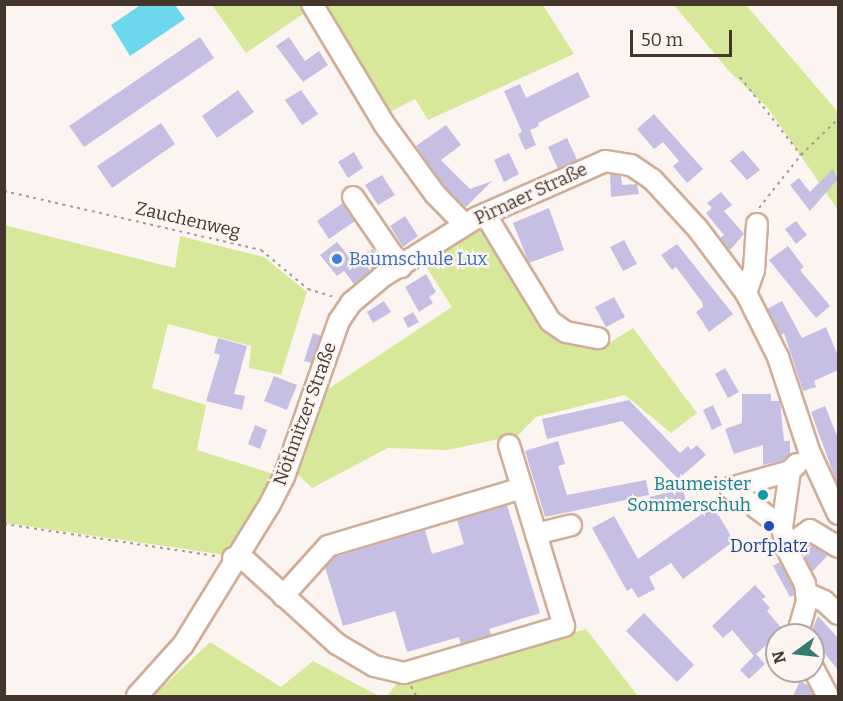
<!DOCTYPE html>
<meta charset="utf-8">
<style>
body{margin:0}
#map{position:relative;width:843px;height:701px;overflow:hidden;background:#fcf4f0;font-family:Bitter,serif}
div>[style]{position:absolute}
.green>*{inset:0;background:#d8e89a}
.water>*{inset:0;background:#6bd8ed}
.building>*{inset:0;background:#c6bfe3}
.path>*{height:2px;margin-top:-1px;transform-origin:0;background:repeating-linear-gradient(90deg,#a69b95 0 3px,transparent 0 7.5px)}
.roads{filter:drop-shadow(2px 0 #cfad97) drop-shadow(-2px 0 #cfad97) drop-shadow(0 2px #cfad97) drop-shadow(0 -2px #cfad97)}
.minor>*{height:20px;margin:-10px;padding:0 10px;transform-origin:10px;border-radius:10px;background:#fff}
.dots>*{width:16px;height:16px;translate:-50% -50%;box-sizing:border-box;border:3px solid #fcf4f0;border-radius:50%}
span{translate:-50% -50%;white-space:nowrap;text-align:center;line-height:1.15;-webkit-text-stroke:4.5px #fcf4f0;paint-order:stroke}
.street-label{font-size:18px;color:#44362d}
.shop-label{font-size:18px;color:#366cbe}
.left{translate:0 -50%;text-align:left}
.culture-label{font-size:18px;color:#0d838f}
.right{translate:-100% -50%;text-align:right}
.transit-label{font-size:18px;color:#164399}
.frame{position:absolute;inset:0;border:6px solid #44362d;pointer-events:none}
.north{position:absolute;left:765px;top:623px;width:60px;height:60px;box-sizing:border-box;background:#fcf4f0;border:2px solid #b2a8a2;border-radius:50%;rotate:255deg;font-size:16px;font-weight:700;line-height:24px;text-align:center;color:#44362d}
.north::after{content:'';display:block;margin:auto;width:21px;height:27px;background:#347b71;clip-path:polygon(50% 0,100% 100%,50% 72%,0 100%)}
.scale{position:absolute;left:630px;top:30px;width:102px;height:27px;box-sizing:border-box;border:3px solid #44362d;border-top:0;padding-left:8px;font-size:18px;line-height:21px;white-space:nowrap;color:#44362d;-webkit-text-stroke:4px #fcf4f0;paint-order:stroke}
</style>
<div id="map">
<div class="green">
<div style="clip-path:polygon(212px 5px,306px 5px,309px 10px,246px 53px)"></div>
<div style="clip-path:polygon(320px 5px,543px 5px,574px 54px,428px 120px,415px 99px,388px 113px)"></div>
<div style="clip-path:polygon(674px 5px,746px 5px,838px 112px,838px 210px,768px 108px,729px 71px)"></div>
<div style="clip-path:polygon(4px 225px,175px 268px,180px 236px,264px 257px,307px 292px,281px 375px,249px 368px,251px 346px,168px 324px,152px 388px,206px 405px,197px 450px,277px 475px,226px 555px,5px 523px)"></div>
<div style="clip-path:polygon(486px 226px,559px 340px,603px 347px,633px 328px,697px 413px,671px 433px,625px 395px,536px 417px,518px 435px,447px 450px,388px 448px,312px 488px,295px 472px,325px 391px,452px 307px,425px 265px)"></div>
<div style="clip-path:polygon(772px 482px,767px 510px,748px 496px,750px 487px)"></div>
<div style="clip-path:polygon(586px 629px,638px 696px,387px 696px,398px 682px)"></div>
<div style="clip-path:polygon(210px 642px,281px 687px,313px 661px,379px 696px,153px 696px)"></div>
</div>
<div class="water">
<div style="clip-path:polygon(142px 4px,175px 5px,185px 19px,130px 56px,111px 25px)"></div>
</div>
<div class="building">
<div style="clip-path:polygon(200px 37px,214px 58px,84px 147px,69px 126px)"></div>
<div style="clip-path:polygon(289px 37px,305px 61px,319px 51px,328px 65px,303px 82px,276px 46px)"></div>
<div style="clip-path:polygon(578px 72px,590px 97px,538px 123px,539px 126px,530px 130px,536px 145px,525px 150px,518px 134px,522px 132px,504px 91px,520px 84px,526px 98px)"></div>
<div style="clip-path:polygon(238px 90px,254px 112px,217px 138px,202px 116px)"></div>
<div style="clip-path:polygon(301px 90px,318px 114px,302px 125px,285px 100px)"></div>
<div style="clip-path:polygon(654px 114px,703px 169px,687px 183px,673px 166px,679px 161px,663px 142px,654px 149px,637px 129px)"></div>
<div style="clip-path:polygon(161px 123px,175px 144px,112px 188px,97px 166px)"></div>
<div style="clip-path:polygon(446px 125px,461px 145px,441px 160px,470px 189px,492px 181px,466px 207px,444px 186px,416px 146px)"></div>
<div style="clip-path:polygon(567px 138px,577px 160px,558px 169px,548px 147px)"></div>
<div style="clip-path:polygon(743px 150px,760px 170px,747px 180px,730px 161px)"></div>
<div style="clip-path:polygon(354px 152px,363px 168px,348px 178px,338px 162px)"></div>
<div style="clip-path:polygon(509px 153px,519px 174px,504px 182px,494px 160px)"></div>
<div style="clip-path:polygon(833px 169px,838px 179px,810px 211px,790px 185px,799px 178px,810px 192px)"></div>
<div style="clip-path:polygon(610px 174px,621px 176px,622px 185px,637px 184px,639px 194px,611px 197px)"></div>
<div style="clip-path:polygon(382px 175px,395px 195px,378px 205px,365px 185px)"></div>
<div style="clip-path:polygon(721px 192px,732px 205px,724px 211px,744px 234px,730px 250px,720px 238px,724px 235px,706px 213px,712px 208px,707px 203px)"></div>
<div style="clip-path:polygon(343px 203px,355px 221px,329px 239px,317px 221px)"></div>
<div style="clip-path:polygon(549px 208px,564px 250px,529px 263px,513px 223px)"></div>
<div style="clip-path:polygon(405px 216px,418px 236px,403px 247px,390px 226px)"></div>
<div style="clip-path:polygon(796px 221px,807px 235px,796px 244px,785px 229px)"></div>
<div style="clip-path:polygon(624px 240px,637px 264px,623px 271px,610px 247px)"></div>
<div style="clip-path:polygon(337px 242px,354px 263px,372px 249px,382px 262px,354px 284px,344px 271px,337px 276px,320px 255px)"></div>
<div style="clip-path:polygon(677px 244px,733px 314px,709px 332px,696px 312px,703px 307px,702px 302px,676px 267px,672px 270px,661px 255px)"></div>
<div style="clip-path:polygon(788px 246px,804px 267px,800px 270px,830px 306px,816px 318px,769px 260px)"></div>
<div style="clip-path:polygon(426px 274px,436px 292px,429px 297px,433px 303px,419px 312px,405px 287px)"></div>
<div style="clip-path:polygon(614px 297px,625px 317px,606px 327px,595px 307px)"></div>
<div style="clip-path:polygon(384px 301px,391px 312px,373px 323px,367px 312px)"></div>
<div style="clip-path:polygon(782px 301px,802px 338px,826px 327px,838px 356px,838px 370px,814px 381px,816px 387px,803px 391px,784px 333px,781px 335px,767px 309px)"></div>
<div style="clip-path:polygon(413px 312px,419px 322px,408px 328px,403px 318px)"></div>
<div style="clip-path:polygon(313px 333px,321px 336px,311px 363px,304px 361px)"></div>
<div style="clip-path:polygon(218px 338px,247px 346px,234px 394px,245px 396px,242px 410px,206px 401px,220px 355px,214px 353px)"></div>
<div style="clip-path:polygon(725px 368px,739px 392px,728px 398px,715px 374px)"></div>
<div style="clip-path:polygon(274px 376px,297px 385px,287px 410px,264px 401px)"></div>
<div style="clip-path:polygon(742px 394px,771px 394px,771px 401px,780px 401px,784px 441px,790px 441px,790px 455px,784px 460px,763px 465px,763px 445px,734px 454px,725px 429px,742px 423px)"></div>
<div style="clip-path:polygon(629px 400px,680px 453px,688px 446px,691px 450px,697px 445px,706px 455px,678px 479px,622px 421px,547px 439px,542px 419px)"></div>
<div style="clip-path:polygon(713px 405px,722px 425px,712px 430px,703px 410px)"></div>
<div style="clip-path:polygon(825px 406px,838px 438px,838px 486px,811px 412px)"></div>
<div style="clip-path:polygon(255px 425px,267px 430px,260px 449px,248px 444px)"></div>
<div style="clip-path:polygon(558px 441px,565px 464px,558px 466px,567px 495px,646px 480px,649px 495px,545px 517px,525px 451px)"></div>
<div style="clip-path:polygon(683px 489px,687px 505px,653px 513px,649px 497px)"></div>
<div style="clip-path:polygon(507px 505px,540px 613px,489px 629px,491px 635px,461px 644px,459px 637px,407px 652px,395px 611px,343px 626px,325px 567px,335px 557px,425px 530px,432px 554px,464px 544px,457px 520px)"></div>
<div style="clip-path:polygon(713px 506px,734px 541px,683px 579px,671px 563px,649px 577px,655px 589px,638px 598px,632px 588px,627px 591px,592px 528px,614px 516px,638px 559px)"></div>
<div style="clip-path:polygon(812px 545px,828px 555px,812px 572px,804px 555px)"></div>
<div style="clip-path:polygon(780px 562px,793px 588px,794px 595px,790px 597px,773px 566px)"></div>
<div style="clip-path:polygon(755px 585px,766px 597px,762px 599px,770px 608px,767px 611px,783px 630px,756px 654px,765px 664px,749px 679px,740px 670px,754px 656px,732px 630px,723px 638px,712px 626px)"></div>
<div style="clip-path:polygon(644px 613px,694px 665px,677px 682px,626px 631px)"></div>
<div style="clip-path:polygon(818px 616px,838px 638px,838px 670px,810px 635px)"></div>
<div style="clip-path:polygon(800px 681px,809px 686px,815px 696px,793px 696px)"></div>
</div>
<div class="path">
<div style="left:740px;top:77px;width:99px;rotate:52deg"></div>
<div style="left:4px;top:191px;width:264px;rotate:12.9deg"></div>
<div style="left:261px;top:250px;width:61px;rotate:39.7deg"></div>
<div style="left:308px;top:289px;width:27px;rotate:17deg"></div>
<div style="left:759px;top:208px;width:68px;rotate:-51.6deg"></div>
<div style="left:801px;top:155px;width:52px;rotate:-44.2deg"></div>
<div style="left:4px;top:524px;width:214px;rotate:8.6deg"></div>
<div style="left:411px;top:686px;width:11px;rotate:63deg"></div>
</div>
<div class="roads">
<div class="minor">
<div style="left:312px;top:4px;width:140px;rotate:59deg"></div>
<div style="left:384px;top:124px;width:87px;rotate:53.9deg"></div>
<div style="left:435px;top:194px;width:43px;rotate:45.9deg"></div>
<div style="left:353px;top:197px;width:85px;rotate:55.6deg"></div>
<div style="left:485px;top:214px;width:125px;rotate:58.7deg"></div>
<div style="left:550px;top:321px;width:19px;rotate:35deg"></div>
<div style="left:566px;top:332px;width:33px;rotate:11deg"></div>
<div style="left:746px;top:293px;width:24px;rotate:-71deg"></div>
<div style="left:754px;top:270px;width:46px;rotate:-86.3deg"></div>
<div style="left:790px;top:471px;width:57px;rotate:98.1deg"></div>
<div style="left:782px;top:527px;width:20px;rotate:79deg"></div>
<div style="left:786px;top:547px;width:42px;rotate:62.8deg"></div>
<div style="left:805px;top:584px;width:17px;rotate:83deg"></div>
<div style="left:807px;top:601px;width:35px;rotate:106deg"></div>
<div style="left:782px;top:527px;width:65px;rotate:-143.1deg"></div>
<div style="left:730px;top:488px;width:62px;rotate:-15.8deg"></div>
<div style="left:790px;top:471px;width:10px;rotate:-45deg"></div>
<div style="left:536px;top:534px;width:36px;rotate:-14deg"></div>
<div style="left:786px;top:547px;width:29px;rotate:-35deg"></div>
<div style="left:810px;top:530px;width:33px;rotate:31deg"></div>
<div style="left:233px;top:558px;width:13px;rotate:13deg"></div>
<div style="left:246px;top:561px;width:123px;rotate:42.4deg"></div>
<div style="left:337px;top:644px;width:43px;rotate:30.7deg"></div>
<div style="left:374px;top:666px;width:31px;rotate:13deg"></div>
<div style="left:404px;top:673px;width:167px;rotate:-16.4deg"></div>
<div style="left:564px;top:626px;width:189px;rotate:-106.9deg"></div>
<div style="left:806px;top:593px;width:20px;rotate:24deg"></div>
<div style="left:824px;top:601px;width:19px;rotate:43deg"></div>
<div style="left:283px;top:596px;width:67px;rotate:-48deg"></div>
<div style="left:328px;top:546px;width:202px;rotate:-16.6deg"></div>
<div style="left:813px;top:668px;width:32px;rotate:62deg"></div>
<div style="left:137px;top:696px;width:69px;rotate:-48deg"></div>
<div style="left:183px;top:645px;width:163px;rotate:-58.3deg"></div>
<div style="left:269px;top:506px;width:33px;rotate:-63deg"></div>
<div style="left:284px;top:477px;width:165px;rotate:-70.6deg"></div>
<div style="left:339px;top:321px;width:22px;rotate:-56deg"></div>
<div style="left:351px;top:303px;width:40px;rotate:-40deg"></div>
<div style="left:382px;top:277px;width:111px;rotate:-32.1deg"></div>
<div style="left:476px;top:218px;width:141px;rotate:-23.8deg"></div>
<div style="left:605px;top:161px;width:26px;rotate:9deg"></div>
<div style="left:631px;top:165px;width:25px;rotate:34deg"></div>
<div style="left:652px;top:179px;width:68px;rotate:47.4deg"></div>
<div style="left:698px;top:229px;width:80px;rotate:53.1deg"></div>
<div style="left:746px;top:293px;width:72px;rotate:63.4deg"></div>
<div style="left:778px;top:357px;width:99px;rotate:71.7deg"></div>
<div style="left:809px;top:451px;width:69px;rotate:65.3deg"></div>
</div>
</div>
<div class="dots">
<div style="left:337px;top:259px;background:#3f7fe0"></div>
<div style="left:763px;top:495px;background:#0f9aa8"></div>
<div style="left:769px;top:526px;background:#1a4fb4"></div>
</div>
<div class="street-label">
<span style="left:531px;top:194px;rotate:-25deg">Pirnaer Straße</span>
<span style="left:188px;top:220px;rotate:13deg">Zauchenweg</span>
<span style="left:305px;top:414px;rotate:-70deg">Nöthnitzer Straße</span>
</div>
<div class="shop-label">
<span class="left" style="left:349px;top:259px">Baumschule Lux</span>
</div>
<div class="culture-label">
<span class="right" style="left:751px;top:495px">Baumeister<br>Sommerschuh</span>
</div>
<div class="transit-label">
<span style="left:769px;top:546px">Dorfplatz</span>
</div>
<div class="frame"></div>
<div class="north">N</div>
<div class="scale">50 m</div>
</div>
